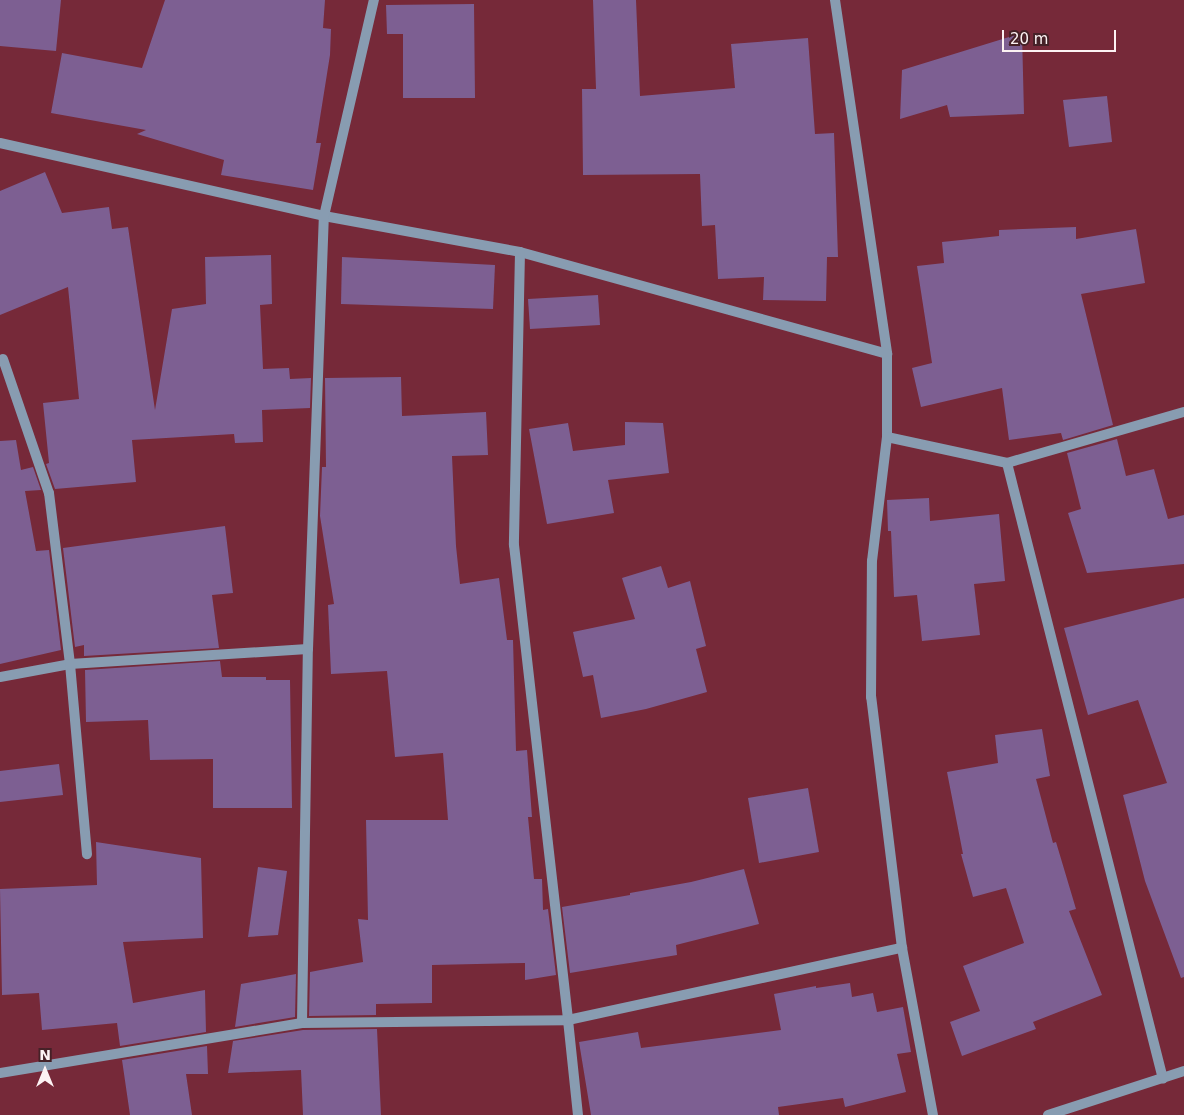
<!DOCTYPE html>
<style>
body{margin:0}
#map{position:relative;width:1184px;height:1115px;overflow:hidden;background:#762939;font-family:"DejaVu Sans",sans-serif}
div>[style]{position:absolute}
.building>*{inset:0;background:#7d5f92}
.street>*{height:10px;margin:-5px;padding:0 5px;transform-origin:5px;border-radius:5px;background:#889cb1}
span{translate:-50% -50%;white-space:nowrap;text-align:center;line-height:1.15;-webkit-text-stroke:4.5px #452127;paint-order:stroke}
.north{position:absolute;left:20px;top:1045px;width:50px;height:50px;-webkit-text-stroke:4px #452127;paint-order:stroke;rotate:0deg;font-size:14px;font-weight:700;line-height:20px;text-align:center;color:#fcf2f3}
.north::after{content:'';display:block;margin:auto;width:18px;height:22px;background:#fcf2f3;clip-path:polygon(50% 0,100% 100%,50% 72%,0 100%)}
.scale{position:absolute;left:1002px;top:30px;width:114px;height:22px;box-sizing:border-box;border:2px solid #fcf2f3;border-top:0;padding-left:6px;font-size:15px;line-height:18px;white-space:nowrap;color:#fcf2f3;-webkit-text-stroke:4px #452127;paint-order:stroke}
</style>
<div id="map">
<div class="building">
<div style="clip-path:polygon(0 0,61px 0,56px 51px,0 46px)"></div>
<div style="clip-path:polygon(165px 0,325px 0,323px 28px,331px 29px,330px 55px,316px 143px,321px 143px,313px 190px,221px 175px,224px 160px,137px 134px,146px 130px,51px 113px,62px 53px,142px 68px)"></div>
<div style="clip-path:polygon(593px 0,636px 0,640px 96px,735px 88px,731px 44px,808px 38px,815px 134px,834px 133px,838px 257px,827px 257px,826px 301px,763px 300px,764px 277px,718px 279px,715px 225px,702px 226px,700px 174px,583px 175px,582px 89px,596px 89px)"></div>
<div style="clip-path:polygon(474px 4px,475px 98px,403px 98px,403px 34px,387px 34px,386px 5px)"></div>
<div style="clip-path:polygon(1022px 33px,1024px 114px,950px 117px,947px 105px,900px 119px,902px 70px)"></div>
<div style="clip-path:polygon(1107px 96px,1112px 142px,1069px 147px,1063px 100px)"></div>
<div style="clip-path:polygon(45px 172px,62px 213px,109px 207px,112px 229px,128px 227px,155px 410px,172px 309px,206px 304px,205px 257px,271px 255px,272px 304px,260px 305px,263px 369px,289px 368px,290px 379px,311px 378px,310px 408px,262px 410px,263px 442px,235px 443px,234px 434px,132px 440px,136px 482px,55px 489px,46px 464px,49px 463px,43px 403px,79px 399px,68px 287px,0 315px,0 191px)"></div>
<div style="clip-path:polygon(1076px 227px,1076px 239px,1136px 229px,1145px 283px,1081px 294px,1113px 425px,1063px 440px,1061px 433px,1009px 440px,1002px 388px,921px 407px,912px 368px,932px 363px,917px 266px,944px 263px,942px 242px,999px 236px,999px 230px)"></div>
<div style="clip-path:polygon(342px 257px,495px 265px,493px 309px,341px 304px)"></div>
<div style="clip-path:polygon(598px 295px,600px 325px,530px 329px,528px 299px)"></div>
<div style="clip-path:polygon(401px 377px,402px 416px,486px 412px,488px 455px,452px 456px,456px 546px,460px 584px,499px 578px,507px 640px,513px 640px,516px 751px,527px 750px,532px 817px,528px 817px,534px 879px,542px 879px,543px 910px,548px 909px,556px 975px,525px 980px,525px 963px,432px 965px,432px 1003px,376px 1004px,376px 1015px,309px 1016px,310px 972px,363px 962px,358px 919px,368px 920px,366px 820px,448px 820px,443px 753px,395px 757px,387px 671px,331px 674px,328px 605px,334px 604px,320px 516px,322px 467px,326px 467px,325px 378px)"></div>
<div style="clip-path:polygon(625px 422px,663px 423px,669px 473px,608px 480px,614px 513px,547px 524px,529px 429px,568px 423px,573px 451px,625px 445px)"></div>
<div style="clip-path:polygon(1117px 439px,1126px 476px,1154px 469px,1168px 519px,1184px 515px,1184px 564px,1087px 573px,1068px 513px,1081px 509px,1067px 453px)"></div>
<div style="clip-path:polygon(16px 440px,21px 470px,33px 467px,41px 490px,25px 491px,36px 551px,49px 550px,61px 650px,0 664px,0 441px)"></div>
<div style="clip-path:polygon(929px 498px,930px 521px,999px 514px,1005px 581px,974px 584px,980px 635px,922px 641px,917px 595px,894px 597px,891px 531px,888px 531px,887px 500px)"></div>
<div style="clip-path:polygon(225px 526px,233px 593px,212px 595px,219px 648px,84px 656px,84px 645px,75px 647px,63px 548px)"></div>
<div style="clip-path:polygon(661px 566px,668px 588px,690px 581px,706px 646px,696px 649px,707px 692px,646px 709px,601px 718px,593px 675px,583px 677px,573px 632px,635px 619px,622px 578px)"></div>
<div style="clip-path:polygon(1184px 598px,1184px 977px,1181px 978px,1145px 881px,1123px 795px,1167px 783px,1138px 700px,1088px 715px,1064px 628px)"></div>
<div style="clip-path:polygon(220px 661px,222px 677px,266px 677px,266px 680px,290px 680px,292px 808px,213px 808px,213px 759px,150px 760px,148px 720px,86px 722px,85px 670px)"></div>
<div style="clip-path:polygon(1042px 729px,1050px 776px,1036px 779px,1053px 843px,1056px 842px,1076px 909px,1069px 911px,1102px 995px,1033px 1022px,1036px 1029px,962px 1056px,950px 1022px,980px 1011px,963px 966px,1024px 943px,1006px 888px,973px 897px,961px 854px,963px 854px,947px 772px,998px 763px,995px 735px)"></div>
<div style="clip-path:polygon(59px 764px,63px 795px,0 802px,0 771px)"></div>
<div style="clip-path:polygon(808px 788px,819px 852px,759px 863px,748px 798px)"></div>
<div style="clip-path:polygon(96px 842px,201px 858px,203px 938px,123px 942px,133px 1003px,205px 990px,206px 1032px,120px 1046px,117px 1023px,42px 1030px,39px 993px,2px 995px,0 889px,97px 885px)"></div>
<div style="clip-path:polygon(258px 867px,287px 871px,278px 935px,248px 937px)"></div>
<div style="clip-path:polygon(744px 869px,759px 924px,676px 945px,677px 955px,570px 973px,562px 907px,630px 895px,630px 893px,691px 882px)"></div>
<div style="clip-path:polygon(296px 974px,295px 1017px,235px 1027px,241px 984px)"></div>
<div style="clip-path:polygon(850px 983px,852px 997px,873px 993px,877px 1012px,903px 1007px,911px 1052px,897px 1054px,906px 1092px,845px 1107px,843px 1098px,778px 1107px,779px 1115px,591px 1115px,579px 1042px,638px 1032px,641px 1048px,781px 1030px,774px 994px,816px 986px,816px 988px)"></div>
<div style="clip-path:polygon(377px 1029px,381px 1115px,303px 1115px,301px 1070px,228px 1073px,233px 1041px,303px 1030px)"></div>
<div style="clip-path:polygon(207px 1046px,208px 1074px,186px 1074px,192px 1115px,130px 1115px,122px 1060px)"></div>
</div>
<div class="street">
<div style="left:835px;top:0;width:358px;rotate:81.6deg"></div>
<div style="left:887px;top:354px;width:83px;rotate:90deg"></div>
<div style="left:887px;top:437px;width:123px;rotate:12.2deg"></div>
<div style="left:1007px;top:463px;width:184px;rotate:-16.1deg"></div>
<div style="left:0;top:143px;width:332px;rotate:12.7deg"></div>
<div style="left:324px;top:216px;width:199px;rotate:10.4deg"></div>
<div style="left:520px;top:252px;width:381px;rotate:15.5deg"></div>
<div style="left:520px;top:252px;width:293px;rotate:91.2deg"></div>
<div style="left:514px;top:545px;width:478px;rotate:83.5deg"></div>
<div style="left:568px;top:1020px;width:342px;rotate:-12.2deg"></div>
<div style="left:902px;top:948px;width:253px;rotate:-97deg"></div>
<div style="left:871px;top:697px;width:136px;rotate:-89.6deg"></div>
<div style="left:872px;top:561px;width:125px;rotate:-83.1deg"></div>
<div style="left:3px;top:359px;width:142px;rotate:71.1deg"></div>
<div style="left:49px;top:493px;width:172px;rotate:83deg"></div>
<div style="left:70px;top:664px;width:191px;rotate:84.9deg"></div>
<div style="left:1007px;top:463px;width:635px;rotate:75.79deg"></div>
<div style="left:0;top:677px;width:71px;rotate:-10.5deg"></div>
<div style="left:70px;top:664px;width:238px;rotate:-3.6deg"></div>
<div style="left:308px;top:649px;width:433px;rotate:-87.9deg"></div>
<div style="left:324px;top:216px;width:222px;rotate:-77deg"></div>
<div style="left:902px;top:948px;width:170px;rotate:79.5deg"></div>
<div style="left:302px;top:1023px;width:374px;rotate:-89.1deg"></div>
<div style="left:0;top:1073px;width:306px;rotate:-9.4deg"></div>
<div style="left:302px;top:1023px;width:266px;rotate:-0.6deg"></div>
<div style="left:568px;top:1020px;width:96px;rotate:84deg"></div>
<div style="left:1048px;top:1115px;width:143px;rotate:-17.9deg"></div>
</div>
<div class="north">N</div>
<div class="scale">20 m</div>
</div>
